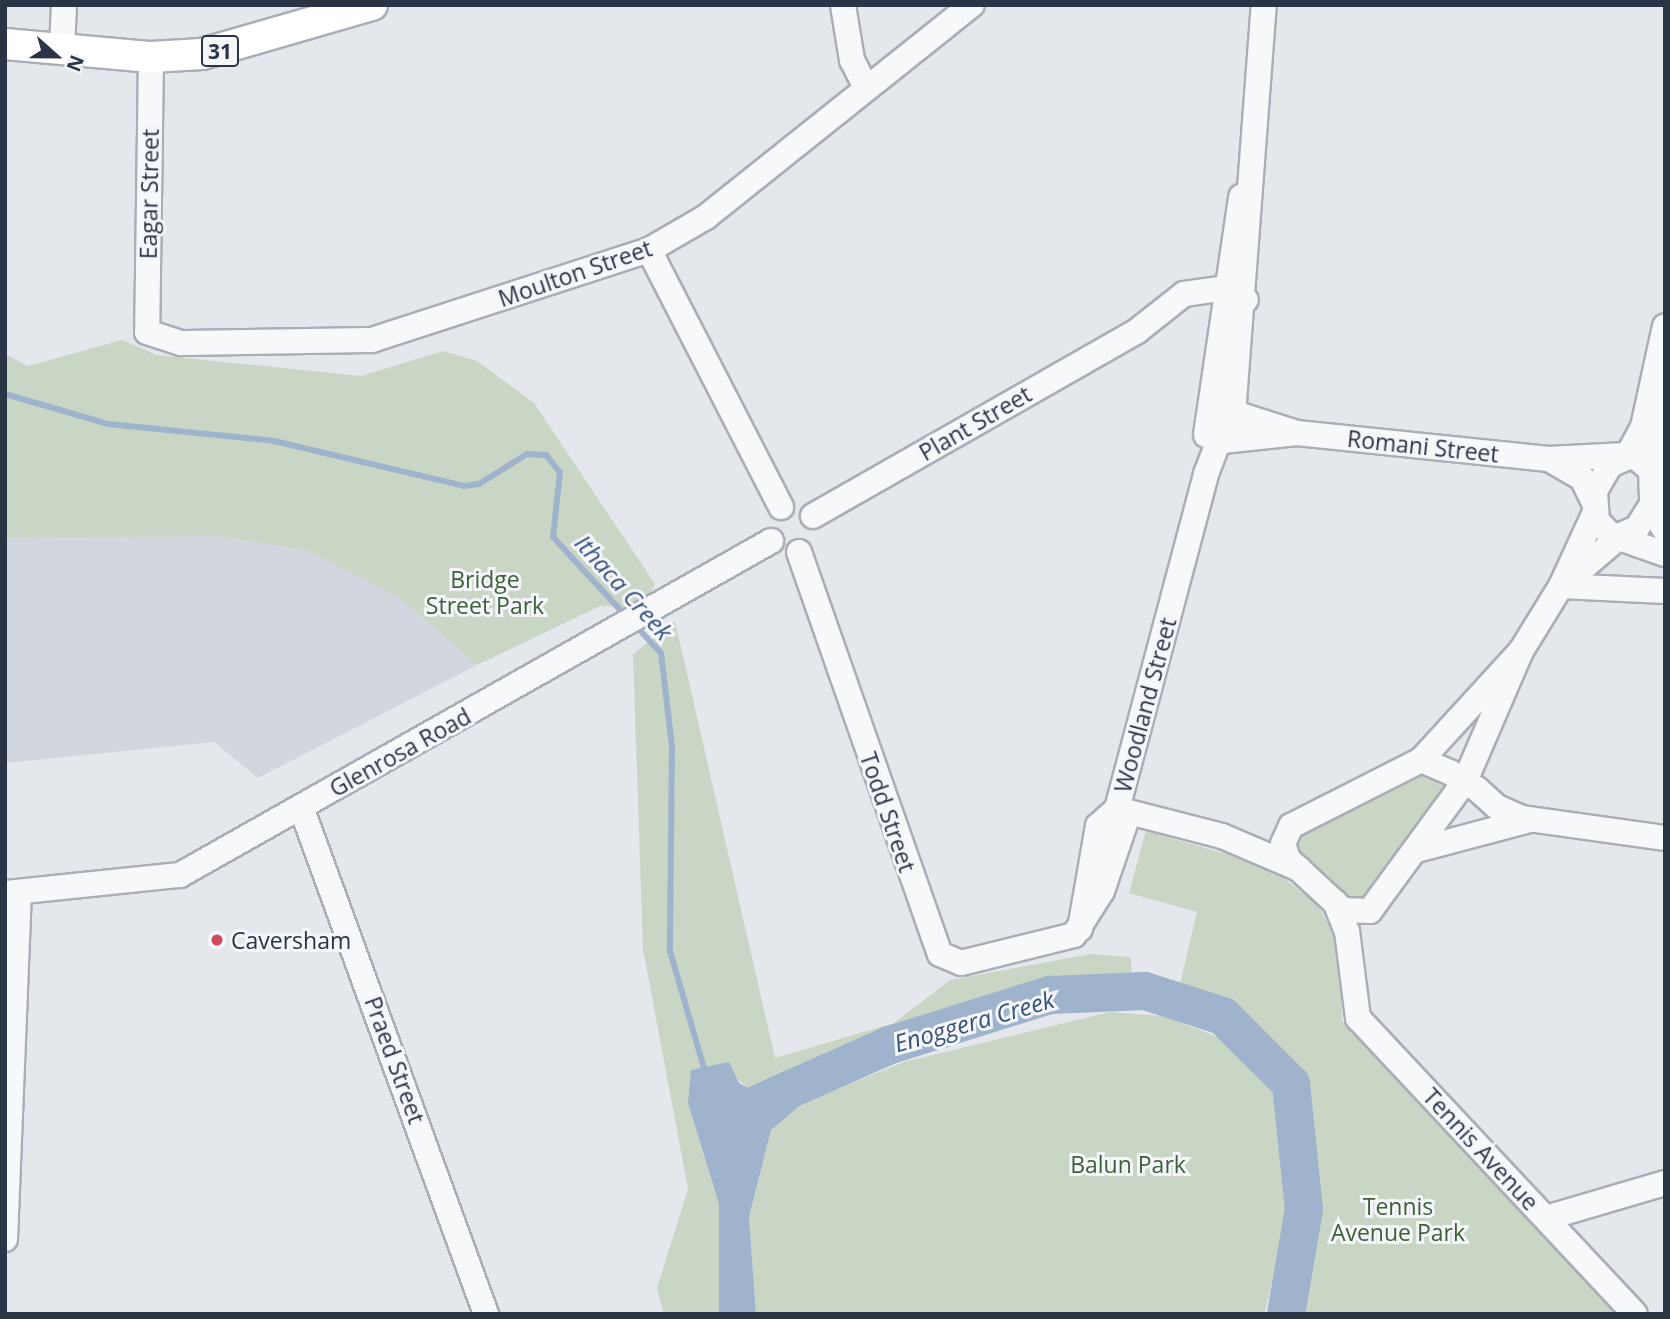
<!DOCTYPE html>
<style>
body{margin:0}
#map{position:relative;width:1670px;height:1319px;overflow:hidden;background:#e4e7ec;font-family:"Open Sans",sans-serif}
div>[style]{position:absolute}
.built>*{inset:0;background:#d2d6de}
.green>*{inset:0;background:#c9d6c5}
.water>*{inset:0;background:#9fb4cc}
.stream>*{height:6px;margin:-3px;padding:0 3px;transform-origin:3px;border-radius:3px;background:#9fb4cc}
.river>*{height:38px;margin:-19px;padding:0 19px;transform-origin:19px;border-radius:19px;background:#9fb4cc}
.roads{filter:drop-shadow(2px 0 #a9aeb7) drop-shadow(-2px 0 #a9aeb7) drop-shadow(0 2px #a9aeb7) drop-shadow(0 -2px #a9aeb7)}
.minor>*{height:24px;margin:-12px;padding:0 12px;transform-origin:12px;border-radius:12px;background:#f7f8fa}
.major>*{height:30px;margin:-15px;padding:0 15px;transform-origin:15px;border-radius:15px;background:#fff}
.dots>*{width:19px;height:19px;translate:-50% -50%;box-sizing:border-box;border:4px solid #f4f6f9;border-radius:50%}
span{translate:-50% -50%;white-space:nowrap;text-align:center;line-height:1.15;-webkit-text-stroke:6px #f4f6f9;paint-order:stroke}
.shield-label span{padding:2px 5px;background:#f4f6f9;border:2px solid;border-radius:5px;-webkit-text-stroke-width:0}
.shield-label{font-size:21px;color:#2b3445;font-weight:700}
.street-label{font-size:23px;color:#2b3445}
.park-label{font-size:23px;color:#3f6138}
.poi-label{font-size:23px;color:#2b3445}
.left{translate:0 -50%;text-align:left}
.water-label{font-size:24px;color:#34527a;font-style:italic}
.frame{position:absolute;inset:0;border:7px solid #2b3445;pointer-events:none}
.north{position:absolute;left:21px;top:21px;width:70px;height:70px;-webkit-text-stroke:5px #f4f6f9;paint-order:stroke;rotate:111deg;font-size:19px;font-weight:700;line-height:28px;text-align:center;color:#2b3445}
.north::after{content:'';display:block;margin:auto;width:24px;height:32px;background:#2b3445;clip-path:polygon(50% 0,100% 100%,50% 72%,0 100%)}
</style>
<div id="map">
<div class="built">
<div style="clip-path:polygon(216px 536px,308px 551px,400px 598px,477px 665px,258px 778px,214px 742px,5px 763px,5px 538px)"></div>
</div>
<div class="green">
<div style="clip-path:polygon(122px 340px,157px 355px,361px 376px,443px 351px,477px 361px,534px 403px,655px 584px,649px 597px,629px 607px,600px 606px,477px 665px,400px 598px,308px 551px,216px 536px,5px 538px,5px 354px,28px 366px)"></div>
<div style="clip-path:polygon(675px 621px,775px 1058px,894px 1023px,950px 980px,1091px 954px,1131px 957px,1132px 982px,1063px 986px,899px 1036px,772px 1089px,751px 1089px,734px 1077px,688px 1103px,719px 1204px,719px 1314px,664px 1314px,657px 1288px,688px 1189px,643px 949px,633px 654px)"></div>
<div style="clip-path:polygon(1423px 771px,1446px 789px,1387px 883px,1356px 906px,1294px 853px,1296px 834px)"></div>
<div style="clip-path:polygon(1146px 831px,1268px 866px,1318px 905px,1341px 949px,1342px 1021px,1617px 1314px,1286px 1314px,1304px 1209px,1291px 1084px,1223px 1016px,1145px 991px,1180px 984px,1197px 912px,1129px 893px)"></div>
<div style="clip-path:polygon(1110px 1012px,1163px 1016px,1218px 1037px,1254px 1059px,1282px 1096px,1288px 1223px,1264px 1314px,756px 1314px,749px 1217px,771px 1130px,795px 1106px,904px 1062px)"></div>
</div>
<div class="water">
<div style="clip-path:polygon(729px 1062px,739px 1083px,751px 1089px,799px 1079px,805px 1101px,771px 1130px,749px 1217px,756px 1314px,719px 1314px,719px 1204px,688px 1103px,691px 1070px)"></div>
</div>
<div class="stream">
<div style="left:5px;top:394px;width:107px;rotate:16.2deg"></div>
<div style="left:108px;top:424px;width:167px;rotate:5.8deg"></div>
<div style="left:274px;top:441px;width:195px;rotate:13.3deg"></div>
<div style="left:464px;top:486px;width:15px;rotate:-8deg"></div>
<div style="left:479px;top:484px;width:57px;rotate:-32deg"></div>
<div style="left:527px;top:454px;width:19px;rotate:3deg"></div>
<div style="left:546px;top:455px;width:22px;rotate:51deg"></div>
<div style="left:560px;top:472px;width:65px;rotate:96.1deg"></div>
<div style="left:553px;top:537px;width:108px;rotate:47.3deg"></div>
<div style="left:633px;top:623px;width:41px;rotate:47deg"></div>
<div style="left:661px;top:653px;width:94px;rotate:83.3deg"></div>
<div style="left:672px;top:746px;width:205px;rotate:90.6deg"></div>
<div style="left:670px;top:951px;width:129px;rotate:73.8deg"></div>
</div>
<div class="river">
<div style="left:755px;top:1105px;width:148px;rotate:-24deg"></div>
<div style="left:890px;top:1045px;width:168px;rotate:-17.4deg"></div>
<div style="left:1050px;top:995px;width:95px;rotate:-2.4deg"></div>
<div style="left:1145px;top:991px;width:82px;rotate:17.8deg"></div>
<div style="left:1223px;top:1016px;width:96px;rotate:45deg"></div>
<div style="left:1291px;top:1084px;width:126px;rotate:84.1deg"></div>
<div style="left:1304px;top:1209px;width:107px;rotate:99.7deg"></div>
</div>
<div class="roads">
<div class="minor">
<div style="left:843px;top:5px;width:56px;rotate:80.7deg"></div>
<div style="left:852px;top:60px;width:29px;rotate:63deg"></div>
<div style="left:62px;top:49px;width:44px;rotate:-87.4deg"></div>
<div style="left:151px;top:57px;width:275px;rotate:90.8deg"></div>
<div style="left:147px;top:332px;width:36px;rotate:18deg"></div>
<div style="left:181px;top:343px;width:191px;rotate:-0.9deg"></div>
<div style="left:372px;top:340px;width:291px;rotate:-18deg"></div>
<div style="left:649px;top:250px;width:66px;rotate:-30.1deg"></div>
<div style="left:706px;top:217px;width:340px;rotate:-38.6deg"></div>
<div style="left:649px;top:250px;width:289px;rotate:62.8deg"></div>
<div style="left:1297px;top:433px;width:75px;rotate:173.9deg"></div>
<div style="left:1222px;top:441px;width:24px;rotate:-126deg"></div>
<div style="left:1208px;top:422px;width:25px;rotate:-23deg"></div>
<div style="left:1231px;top:412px;width:69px;rotate:17.7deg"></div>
<div style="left:1297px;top:433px;width:253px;rotate:5.9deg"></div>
<div style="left:1549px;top:459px;width:38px;rotate:30deg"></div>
<div style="left:1582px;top:478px;width:28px;rotate:64deg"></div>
<div style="left:1206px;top:435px;width:241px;rotate:-81.6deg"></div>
<div style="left:1628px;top:455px;width:32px;rotate:-62deg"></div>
<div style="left:1643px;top:427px;width:103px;rotate:-77.7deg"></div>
<div style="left:1633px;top:455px;width:23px;rotate:40deg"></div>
<div style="left:1651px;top:470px;width:34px;rotate:88deg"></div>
<div style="left:1652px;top:504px;width:28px;rotate:122deg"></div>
<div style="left:1637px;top:528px;width:25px;rotate:157deg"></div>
<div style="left:1614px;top:538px;width:24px;rotate:-135deg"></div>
<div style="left:1597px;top:521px;width:30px;rotate:-94deg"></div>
<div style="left:1595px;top:491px;width:30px;rotate:-60deg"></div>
<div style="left:1610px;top:465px;width:25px;rotate:-23deg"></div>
<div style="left:1549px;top:459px;width:76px;rotate:-3deg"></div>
<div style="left:1653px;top:484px;width:86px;rotate:-84.7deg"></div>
<div style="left:1651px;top:508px;width:26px;rotate:58deg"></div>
<div style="left:813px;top:516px;width:373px;rotate:-29.7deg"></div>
<div style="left:1137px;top:331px;width:60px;rotate:-38.2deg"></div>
<div style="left:1184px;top:294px;width:42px;rotate:-8.1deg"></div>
<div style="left:1226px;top:288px;width:23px;rotate:31deg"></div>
<div style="left:1619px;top:538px;width:49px;rotate:19.2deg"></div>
<div style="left:799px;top:552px;width:426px;rotate:70.7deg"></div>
<div style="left:940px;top:954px;width:23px;rotate:23deg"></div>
<div style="left:961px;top:963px;width:116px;rotate:-13.9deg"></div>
<div style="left:1074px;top:935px;width:52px;rotate:-57.5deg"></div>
<div style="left:1102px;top:891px;width:83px;rotate:-71.1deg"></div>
<div style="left:1563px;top:585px;width:72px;rotate:-40.5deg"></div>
<div style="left:1561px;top:586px;width:104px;rotate:2.8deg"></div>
<div style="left:1521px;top:651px;width:142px;rotate:113.3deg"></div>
<div style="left:1465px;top:781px;width:161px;rotate:126.2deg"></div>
<div style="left:1370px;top:911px;width:27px;rotate:-178deg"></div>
<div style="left:1343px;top:910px;width:75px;rotate:-137.2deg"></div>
<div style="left:1288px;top:859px;width:16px;rotate:-108deg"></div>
<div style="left:1283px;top:844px;width:20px;rotate:-66deg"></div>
<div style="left:1291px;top:826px;width:146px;rotate:-26.9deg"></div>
<div style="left:1421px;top:760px;width:33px;rotate:23deg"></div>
<div style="left:1451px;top:773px;width:16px;rotate:30deg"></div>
<div style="left:1465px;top:781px;width:14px;rotate:34deg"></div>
<div style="left:1477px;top:789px;width:27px;rotate:42deg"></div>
<div style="left:1497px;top:807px;width:27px;rotate:24deg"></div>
<div style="left:1522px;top:818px;width:144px;rotate:8deg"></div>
<div style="left:1421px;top:760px;width:148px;rotate:-47.5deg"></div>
<div style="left:1521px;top:651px;width:76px;rotate:-58.4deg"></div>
<div style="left:1561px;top:586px;width:81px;rotate:-65.3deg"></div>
<div style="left:301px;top:807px;width:540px;rotate:69.95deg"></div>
<div style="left:1117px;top:809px;width:108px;rotate:14.4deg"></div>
<div style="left:1222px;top:836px;width:84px;rotate:23.2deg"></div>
<div style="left:1417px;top:850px;width:117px;rotate:-14.9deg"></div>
<div style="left:5px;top:893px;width:176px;rotate:-5.9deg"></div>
<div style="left:180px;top:875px;width:679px;rotate:-29.47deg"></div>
<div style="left:1335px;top:902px;width:31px;rotate:68deg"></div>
<div style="left:1347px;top:931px;width:88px;rotate:82.8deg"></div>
<div style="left:1358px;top:1018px;width:405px;rotate:46.9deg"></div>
<div style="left:1080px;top:929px;width:105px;rotate:-80.1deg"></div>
<div style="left:1098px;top:826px;width:25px;rotate:-42deg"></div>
<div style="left:1117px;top:809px;width:347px;rotate:-75.1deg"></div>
<div style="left:1206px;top:474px;width:78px;rotate:-69deg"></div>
<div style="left:1234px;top:401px;width:397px;rotate:-85.7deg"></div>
<div style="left:1546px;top:1218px;width:124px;rotate:-16.4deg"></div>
<div style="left:5px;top:1239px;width:347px;rotate:-87.7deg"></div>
</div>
<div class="major">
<div style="left:5px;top:44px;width:147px;rotate:5.1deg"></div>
<div style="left:151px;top:57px;width:51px;rotate:-3.4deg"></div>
<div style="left:202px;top:54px;width:177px;rotate:-16.1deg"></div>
</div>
</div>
<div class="dots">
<div style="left:217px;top:940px;background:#d1495b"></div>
</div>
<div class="shield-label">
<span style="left:220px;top:51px">31</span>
</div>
<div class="street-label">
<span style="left:149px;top:194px;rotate:-89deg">Eagar Street</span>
<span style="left:575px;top:273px;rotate:-19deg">Moulton Street</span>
<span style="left:975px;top:423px;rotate:-30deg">Plant Street</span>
<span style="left:1423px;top:446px;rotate:6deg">Romani Street</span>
<span style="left:1145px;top:705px;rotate:-75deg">Woodland Street</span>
<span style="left:400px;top:752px;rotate:-29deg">Glenrosa Road</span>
<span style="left:888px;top:812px;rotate:71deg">Todd Street</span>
<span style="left:395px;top:1060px;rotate:70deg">Praed Street</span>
<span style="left:1481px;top:1149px;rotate:47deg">Tennis Avenue</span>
</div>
<div class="park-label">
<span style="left:485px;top:592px">Bridge<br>Street Park</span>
<span style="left:1128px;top:1164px">Balun Park</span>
<span style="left:1398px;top:1219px">Tennis<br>Avenue Park</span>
</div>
<div class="poi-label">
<span class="left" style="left:231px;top:940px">Caversham</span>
</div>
<div class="water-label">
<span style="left:624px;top:587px;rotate:48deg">Ithaca Creek</span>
<span style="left:974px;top:1021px;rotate:-16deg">Enoggera Creek</span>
</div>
<div class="frame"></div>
<div class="north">N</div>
</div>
